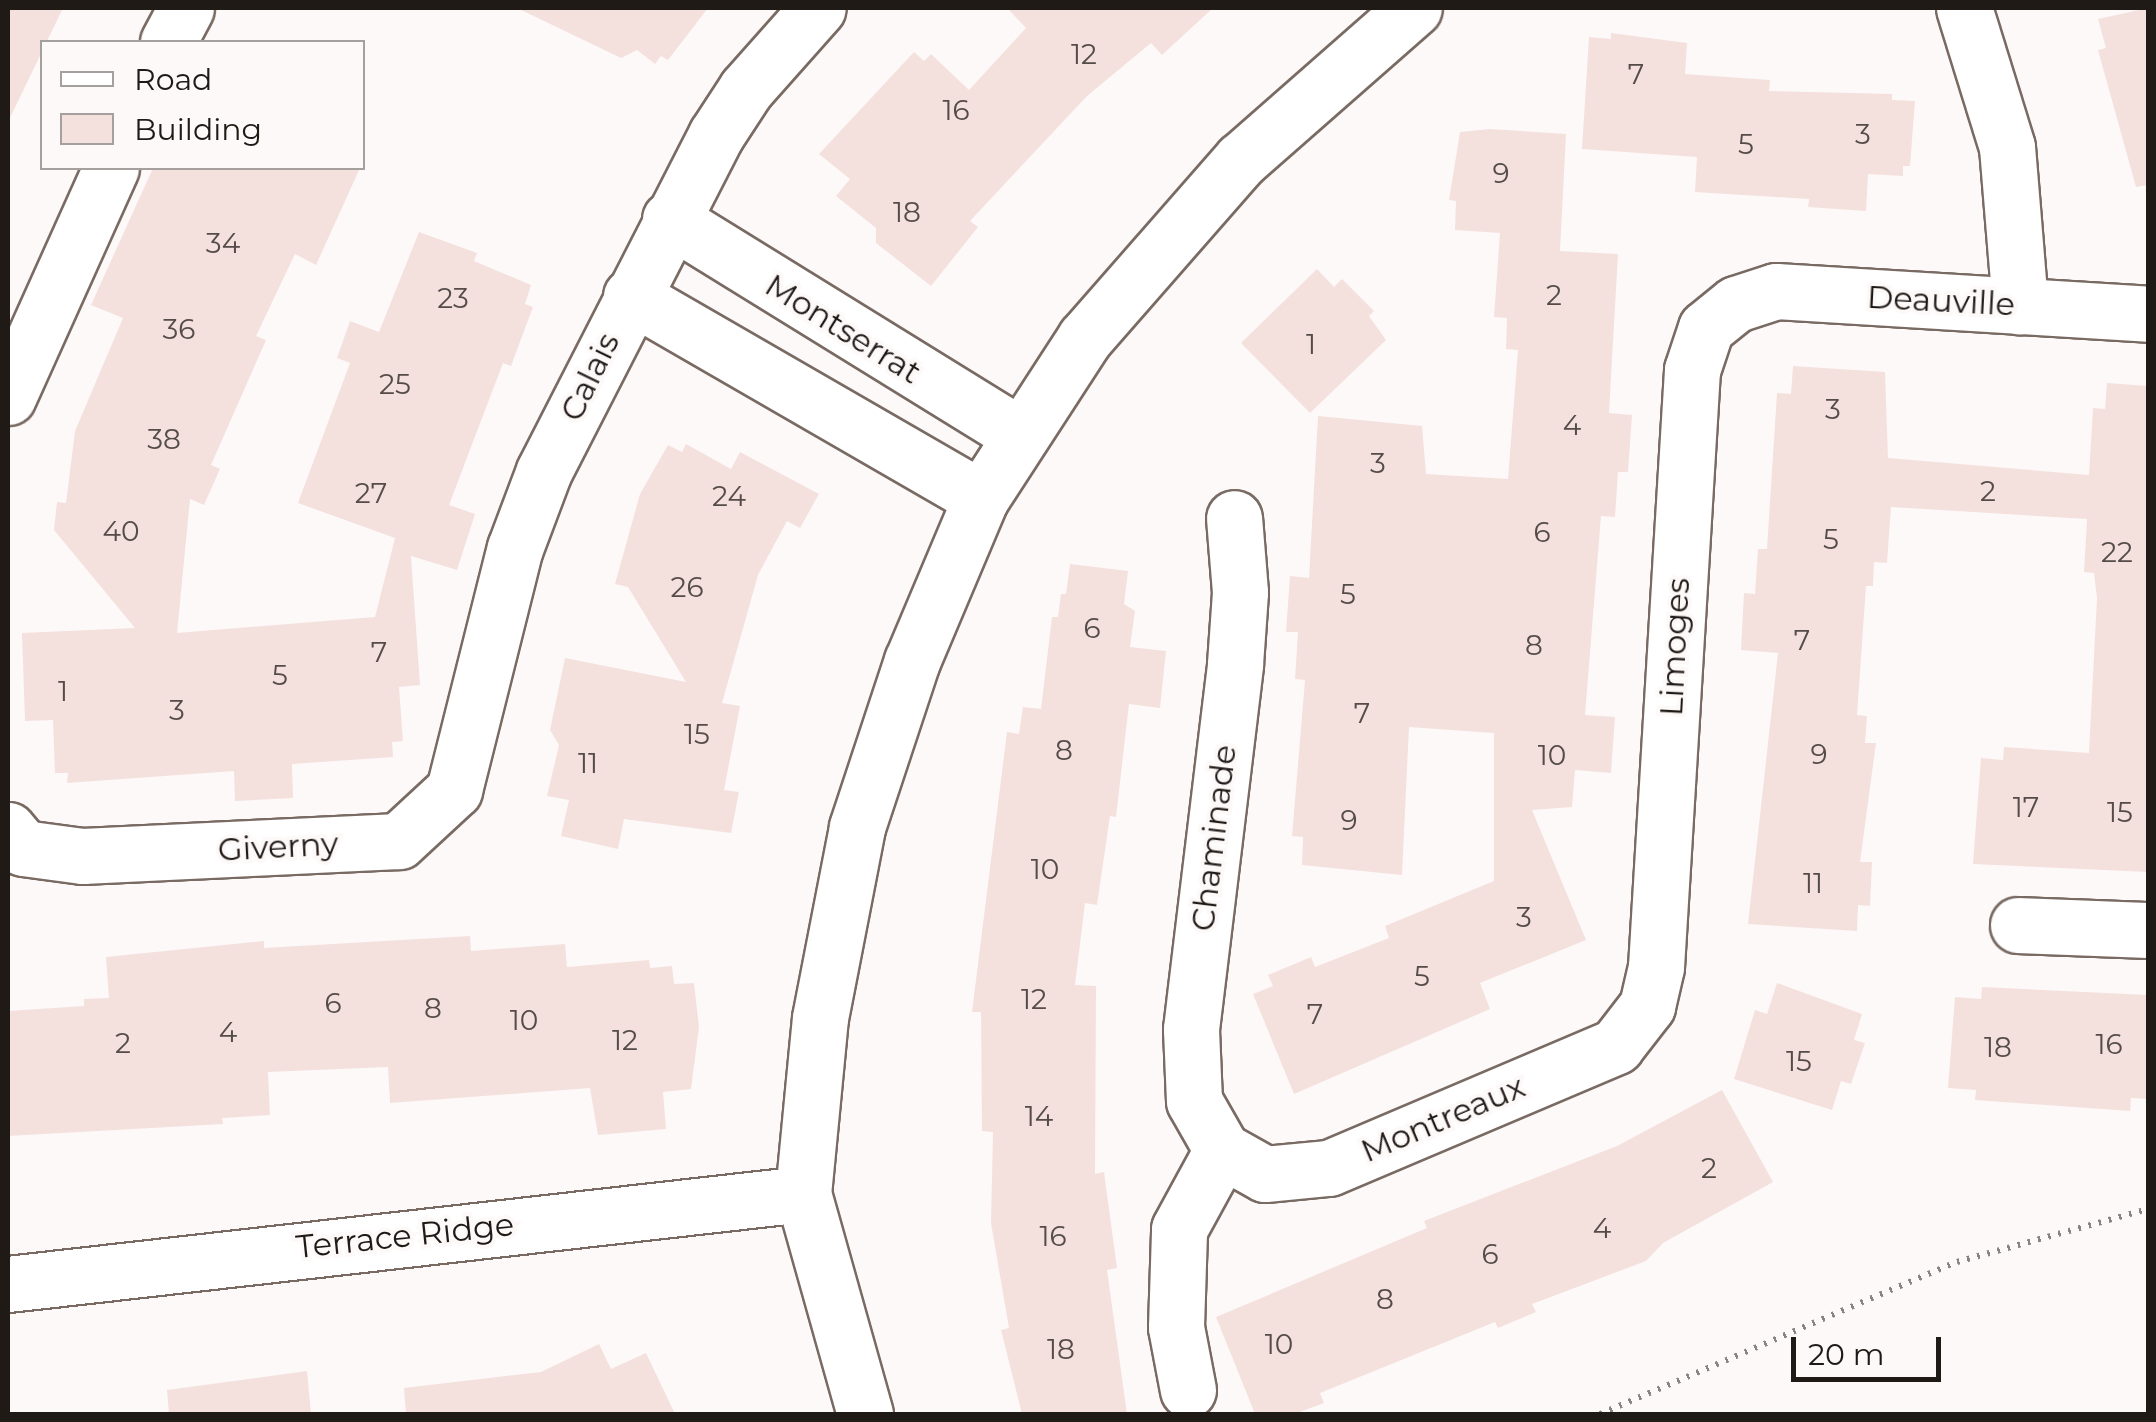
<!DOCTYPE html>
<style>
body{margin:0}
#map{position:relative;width:2156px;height:1422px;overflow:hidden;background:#fdf9f8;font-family:Montserrat,sans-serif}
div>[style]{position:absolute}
.building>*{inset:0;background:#f4e1de}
.path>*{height:6px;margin-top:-3px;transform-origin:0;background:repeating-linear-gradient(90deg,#898482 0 2.5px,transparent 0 10.5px)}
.roads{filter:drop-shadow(2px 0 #796b63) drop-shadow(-2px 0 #796b63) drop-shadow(0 2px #796b63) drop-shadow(0 -2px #796b63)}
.minor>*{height:55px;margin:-27.5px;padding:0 27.5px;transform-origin:27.5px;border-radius:27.5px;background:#fff}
span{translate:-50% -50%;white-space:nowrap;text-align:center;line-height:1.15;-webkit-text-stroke:8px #fdf9f8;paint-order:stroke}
.number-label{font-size:28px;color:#554c49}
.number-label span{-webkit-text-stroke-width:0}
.street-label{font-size:32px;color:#201a17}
.frame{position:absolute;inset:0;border:10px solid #201a17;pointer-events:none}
.legend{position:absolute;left:40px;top:40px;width:325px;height:130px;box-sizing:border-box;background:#fdf9f8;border:2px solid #a5a09e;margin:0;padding:12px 18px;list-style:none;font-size:30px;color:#201a17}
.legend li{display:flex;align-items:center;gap:20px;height:50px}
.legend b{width:50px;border:2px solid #a5a09e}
.scale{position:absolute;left:1791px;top:1337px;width:150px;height:45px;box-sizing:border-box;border:5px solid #201a17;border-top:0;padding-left:12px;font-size:30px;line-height:35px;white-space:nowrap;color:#201a17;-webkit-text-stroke:8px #fdf9f8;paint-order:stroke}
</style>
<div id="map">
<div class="building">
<div style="clip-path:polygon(8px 8px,63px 8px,8px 122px)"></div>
<div style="clip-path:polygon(517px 8px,708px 8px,668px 60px,661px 56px,655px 64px,637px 50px,621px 58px)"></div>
<div style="clip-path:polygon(1007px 8px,1213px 8px,1162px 55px,1151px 43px,1087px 96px,970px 221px,978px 227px,931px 286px,876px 243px,876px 228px,836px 196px,850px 179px,819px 154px,914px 52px,924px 61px,931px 54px,969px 90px,1026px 28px)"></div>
<div style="clip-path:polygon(2148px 8px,2148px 185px,2136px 187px,2098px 50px,2106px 48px,2098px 19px)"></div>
<div style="clip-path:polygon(1611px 33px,1687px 43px,1685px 74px,1770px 80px,1769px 91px,1892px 94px,1892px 100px,1915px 101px,1910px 166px,1903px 166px,1903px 176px,1868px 174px,1866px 211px,1808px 207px,1809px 199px,1695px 192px,1697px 157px,1582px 149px,1589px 37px,1611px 39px)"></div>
<div style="clip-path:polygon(1490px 129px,1566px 134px,1560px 251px,1618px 254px,1609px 413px,1632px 415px,1628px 472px,1618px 472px,1615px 517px,1601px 516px,1585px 715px,1615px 717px,1611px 773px,1575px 770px,1572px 807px,1532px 810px,1586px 940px,1480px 983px,1490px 1009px,1294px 1094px,1253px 994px,1273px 986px,1268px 975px,1311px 957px,1315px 967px,1389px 938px,1385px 926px,1494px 881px,1494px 733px,1409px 727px,1402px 875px,1302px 865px,1303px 837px,1292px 836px,1305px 680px,1295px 679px,1298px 632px,1286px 632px,1290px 576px,1309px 578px,1318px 416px,1422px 426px,1426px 474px,1508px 479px,1518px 350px,1506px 349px,1507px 318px,1494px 317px,1500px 233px,1455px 230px,1456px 201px,1449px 200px,1460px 132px)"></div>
<div style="clip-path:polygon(153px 168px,360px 168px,316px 265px,295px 254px,256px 336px,266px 340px,211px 465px,220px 469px,204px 505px,190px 499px,177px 633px,375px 617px,395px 538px,298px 503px,350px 363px,337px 358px,350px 321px,379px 332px,419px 232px,477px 253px,474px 261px,531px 285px,525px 304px,533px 307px,511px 366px,503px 363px,449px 505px,475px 514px,457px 570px,411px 556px,420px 685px,399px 687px,403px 741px,392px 742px,393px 757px,292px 764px,293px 798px,235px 801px,234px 771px,67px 783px,68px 773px,55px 773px,53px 720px,25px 721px,22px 633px,135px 628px,54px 530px,57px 502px,66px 503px,75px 431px,123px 318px,91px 305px)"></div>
<div style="clip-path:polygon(1317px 269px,1334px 287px,1342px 279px,1374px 311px,1369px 316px,1386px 340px,1310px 413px,1241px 343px)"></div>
<div style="clip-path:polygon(1793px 366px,1885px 372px,1888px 458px,2089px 475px,2093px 408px,2105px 409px,2107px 383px,2148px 386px,2148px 872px,1973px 864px,1981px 758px,2003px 760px,2004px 747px,2089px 753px,2097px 598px,2094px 573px,2084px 572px,2087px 519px,1891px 507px,1887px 563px,1874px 562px,1873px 586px,1866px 586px,1857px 715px,1867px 716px,1865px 743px,1876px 743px,1860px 862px,1872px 862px,1870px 906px,1858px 905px,1857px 931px,1748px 924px,1778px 653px,1741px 650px,1744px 593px,1755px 594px,1758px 549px,1767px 549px,1777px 393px,1791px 394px)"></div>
<div style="clip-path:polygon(686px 444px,731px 469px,740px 452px,819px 494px,800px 528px,787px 521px,758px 575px,722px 703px,740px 706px,724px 790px,739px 792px,731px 833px,624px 819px,618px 849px,561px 836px,569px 800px,547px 796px,559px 745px,550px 730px,565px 658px,686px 682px,628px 587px,615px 584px,640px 494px,668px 445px,682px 452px)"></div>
<div style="clip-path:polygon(1070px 564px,1128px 571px,1124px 604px,1135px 611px,1130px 647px,1166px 651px,1160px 708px,1129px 704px,1116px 817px,1110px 816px,1097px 905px,1085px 903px,1075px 985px,1096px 986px,1095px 1174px,1104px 1172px,1117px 1268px,1107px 1270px,1127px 1414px,1022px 1414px,1001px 1330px,1009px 1328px,991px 1223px,993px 1132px,982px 1131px,981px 1012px,972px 1012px,1007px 732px,1019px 734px,1023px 707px,1041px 709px,1052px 617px,1058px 617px,1061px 594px,1066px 594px)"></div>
<div style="clip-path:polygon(470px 936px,471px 951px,565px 944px,567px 967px,649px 960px,650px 968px,672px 966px,674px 984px,694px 983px,699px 1027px,691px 1089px,663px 1092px,666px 1129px,598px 1135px,590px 1088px,390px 1103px,388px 1067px,268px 1072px,270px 1115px,222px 1118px,223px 1124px,8px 1136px,8px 1011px,84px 1006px,84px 999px,109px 998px,106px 957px,264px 941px,264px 948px)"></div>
<div style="clip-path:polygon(1777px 983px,1862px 1014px,1854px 1040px,1865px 1043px,1851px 1084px,1841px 1081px,1832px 1110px,1734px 1079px,1755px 1010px,1767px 1014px)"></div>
<div style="clip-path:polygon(1982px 987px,2148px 995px,2148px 1099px,2131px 1098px,2130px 1111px,1975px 1100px,1976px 1090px,1948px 1088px,1955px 997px,1981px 999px)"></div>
<div style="clip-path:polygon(1722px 1090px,1773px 1182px,1663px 1243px,1646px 1261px,1532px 1304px,1536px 1312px,1498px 1328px,1495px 1322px,1320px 1393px,1324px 1403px,1294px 1414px,1255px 1414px,1216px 1317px,1427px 1228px,1424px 1221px,1617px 1146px)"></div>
<div style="clip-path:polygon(599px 1344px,611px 1369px,646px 1353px,675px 1414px,406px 1414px,404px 1388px,541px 1372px)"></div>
<div style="clip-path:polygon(307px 1371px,311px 1414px,169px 1414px,167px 1390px)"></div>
</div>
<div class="path">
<div style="left:1600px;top:1414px;width:388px;rotate:-23.1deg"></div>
<div style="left:1957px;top:1262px;width:198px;rotate:-15.5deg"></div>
</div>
<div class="roads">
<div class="minor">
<div style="left:1964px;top:8px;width:145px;rotate:72.8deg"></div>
<div style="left:2007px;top:147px;width:160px;rotate:85.3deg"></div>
<div style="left:168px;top:42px;width:38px;rotate:-62deg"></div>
<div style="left:670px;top:219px;width:409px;rotate:31.7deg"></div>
<div style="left:631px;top:296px;width:404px;rotate:30deg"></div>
<div style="left:8px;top:397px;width:251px;rotate:-65.8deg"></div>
<div style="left:8px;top:830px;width:23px;rotate:50deg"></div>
<div style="left:23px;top:848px;width:60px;rotate:7.7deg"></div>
<div style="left:82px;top:856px;width:317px;rotate:-2.7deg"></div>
<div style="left:399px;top:841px;width:75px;rotate:-42.8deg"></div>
<div style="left:454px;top:790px;width:250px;rotate:-75.9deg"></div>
<div style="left:515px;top:548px;width:82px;rotate:-69.4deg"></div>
<div style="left:544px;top:471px;width:377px;rotate:-62.9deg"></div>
<div style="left:716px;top:135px;width:55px;rotate:-56.9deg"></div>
<div style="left:746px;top:89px;width:108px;rotate:-48.4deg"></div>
<div style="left:2018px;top:925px;width:130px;rotate:2.2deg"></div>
<div style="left:1222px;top:1150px;width:49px;rotate:29.2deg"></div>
<div style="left:1265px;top:1174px;width:64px;rotate:-5.4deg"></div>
<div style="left:1329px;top:1168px;width:312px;rotate:-23deg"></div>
<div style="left:1616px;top:1046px;width:51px;rotate:-52.2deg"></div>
<div style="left:1647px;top:1006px;width:40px;rotate:-77deg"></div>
<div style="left:1656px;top:967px;width:598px;rotate:-86.55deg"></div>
<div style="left:1692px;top:370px;width:44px;rotate:-71.6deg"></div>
<div style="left:1706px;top:328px;width:38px;rotate:-39deg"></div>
<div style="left:1736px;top:304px;width:42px;rotate:-18deg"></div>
<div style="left:1776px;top:291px;width:373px;rotate:3.5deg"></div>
<div style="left:1222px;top:1150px;width:56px;rotate:-119.7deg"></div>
<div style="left:1194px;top:1101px;width:72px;rotate:-92.4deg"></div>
<div style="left:1191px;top:1029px;width:368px;rotate:-83.1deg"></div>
<div style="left:1235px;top:664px;width:72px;rotate:-86deg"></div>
<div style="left:1240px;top:592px;width:74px;rotate:-94.6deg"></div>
<div style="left:8px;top:1284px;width:800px;rotate:-6.46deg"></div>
<div style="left:1188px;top:1390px;width:64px;rotate:-100.8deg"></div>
<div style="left:1176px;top:1327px;width:98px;rotate:-88.2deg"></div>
<div style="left:1179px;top:1229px;width:90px;rotate:-61.4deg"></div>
<div style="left:865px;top:1414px;width:229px;rotate:-105.7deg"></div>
<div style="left:803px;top:1194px;width:177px;rotate:-84.5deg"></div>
<div style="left:820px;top:1018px;width:195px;rotate:-79deg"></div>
<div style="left:857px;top:827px;width:175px;rotate:-71.7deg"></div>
<div style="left:912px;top:661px;width:177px;rotate:-67.1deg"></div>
<div style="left:981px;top:498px;width:191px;rotate:-57deg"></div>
<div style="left:1085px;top:338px;width:237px;rotate:-48.8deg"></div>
<div style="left:1241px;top:160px;width:230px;rotate:-41.3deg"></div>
</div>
</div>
<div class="number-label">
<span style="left:1084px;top:54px">12</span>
<span style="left:1636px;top:74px">7</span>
<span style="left:956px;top:110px">16</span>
<span style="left:1863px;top:134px">3</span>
<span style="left:1746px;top:144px">5</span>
<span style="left:1501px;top:173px">9</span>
<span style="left:907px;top:212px">18</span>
<span style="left:223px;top:243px">34</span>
<span style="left:1554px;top:295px">2</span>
<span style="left:453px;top:298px">23</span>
<span style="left:179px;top:329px">36</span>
<span style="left:1311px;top:344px">1</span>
<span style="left:395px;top:384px">25</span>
<span style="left:1833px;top:409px">3</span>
<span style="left:1572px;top:425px">4</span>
<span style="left:164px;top:439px">38</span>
<span style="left:1378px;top:463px">3</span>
<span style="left:1988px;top:491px">2</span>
<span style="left:371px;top:493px">27</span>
<span style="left:729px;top:496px">24</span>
<span style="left:121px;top:531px">40</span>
<span style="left:1542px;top:532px">6</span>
<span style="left:1831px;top:539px">5</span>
<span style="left:2117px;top:552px">22</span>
<span style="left:687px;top:587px">26</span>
<span style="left:1348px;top:594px">5</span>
<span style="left:1092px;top:628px">6</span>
<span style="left:1802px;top:640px">7</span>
<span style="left:1534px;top:645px">8</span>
<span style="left:379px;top:652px">7</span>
<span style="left:280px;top:675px">5</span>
<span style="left:63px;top:691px">1</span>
<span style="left:177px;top:710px">3</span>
<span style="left:1362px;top:713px">7</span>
<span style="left:697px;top:734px">15</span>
<span style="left:1064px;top:750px">8</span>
<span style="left:1819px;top:754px">9</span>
<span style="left:1552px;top:755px">10</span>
<span style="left:588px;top:763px">11</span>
<span style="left:2026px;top:807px">17</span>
<span style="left:2120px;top:812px">15</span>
<span style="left:1349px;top:820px">9</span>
<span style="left:1045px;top:869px">10</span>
<span style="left:1813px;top:883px">11</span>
<span style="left:1524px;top:917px">3</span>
<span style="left:1422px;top:976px">5</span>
<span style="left:1034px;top:999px">12</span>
<span style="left:333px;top:1003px">6</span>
<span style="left:433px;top:1008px">8</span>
<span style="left:1315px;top:1014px">7</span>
<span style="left:524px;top:1020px">10</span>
<span style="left:228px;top:1032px">4</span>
<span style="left:625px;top:1040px">12</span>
<span style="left:123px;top:1043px">2</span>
<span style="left:2109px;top:1044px">16</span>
<span style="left:1998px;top:1047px">18</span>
<span style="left:1799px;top:1061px">15</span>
<span style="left:1039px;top:1116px">14</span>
<span style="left:1709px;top:1168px">2</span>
<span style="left:1602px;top:1228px">4</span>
<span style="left:1053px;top:1236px">16</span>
<span style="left:1490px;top:1254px">6</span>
<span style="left:1385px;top:1299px">8</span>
<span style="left:1279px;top:1344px">10</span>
<span style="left:1061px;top:1349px">18</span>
</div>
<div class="street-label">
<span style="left:1941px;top:301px;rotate:3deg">Deauville</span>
<span style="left:843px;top:329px;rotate:32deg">Montserrat</span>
<span style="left:590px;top:377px;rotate:-64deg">Calais</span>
<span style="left:1675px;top:647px;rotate:-87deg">Limoges</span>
<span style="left:1214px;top:838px;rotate:-83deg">Chaminade</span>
<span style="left:278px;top:847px;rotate:-3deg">Giverny</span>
<span style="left:1443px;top:1119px;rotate:-23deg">Montreaux</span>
<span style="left:405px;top:1236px;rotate:-6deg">Terrace Ridge</span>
</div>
<div class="frame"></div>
<ul class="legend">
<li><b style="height:12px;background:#fff"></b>Road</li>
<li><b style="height:28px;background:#f4e1de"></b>Building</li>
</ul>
<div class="scale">20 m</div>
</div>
